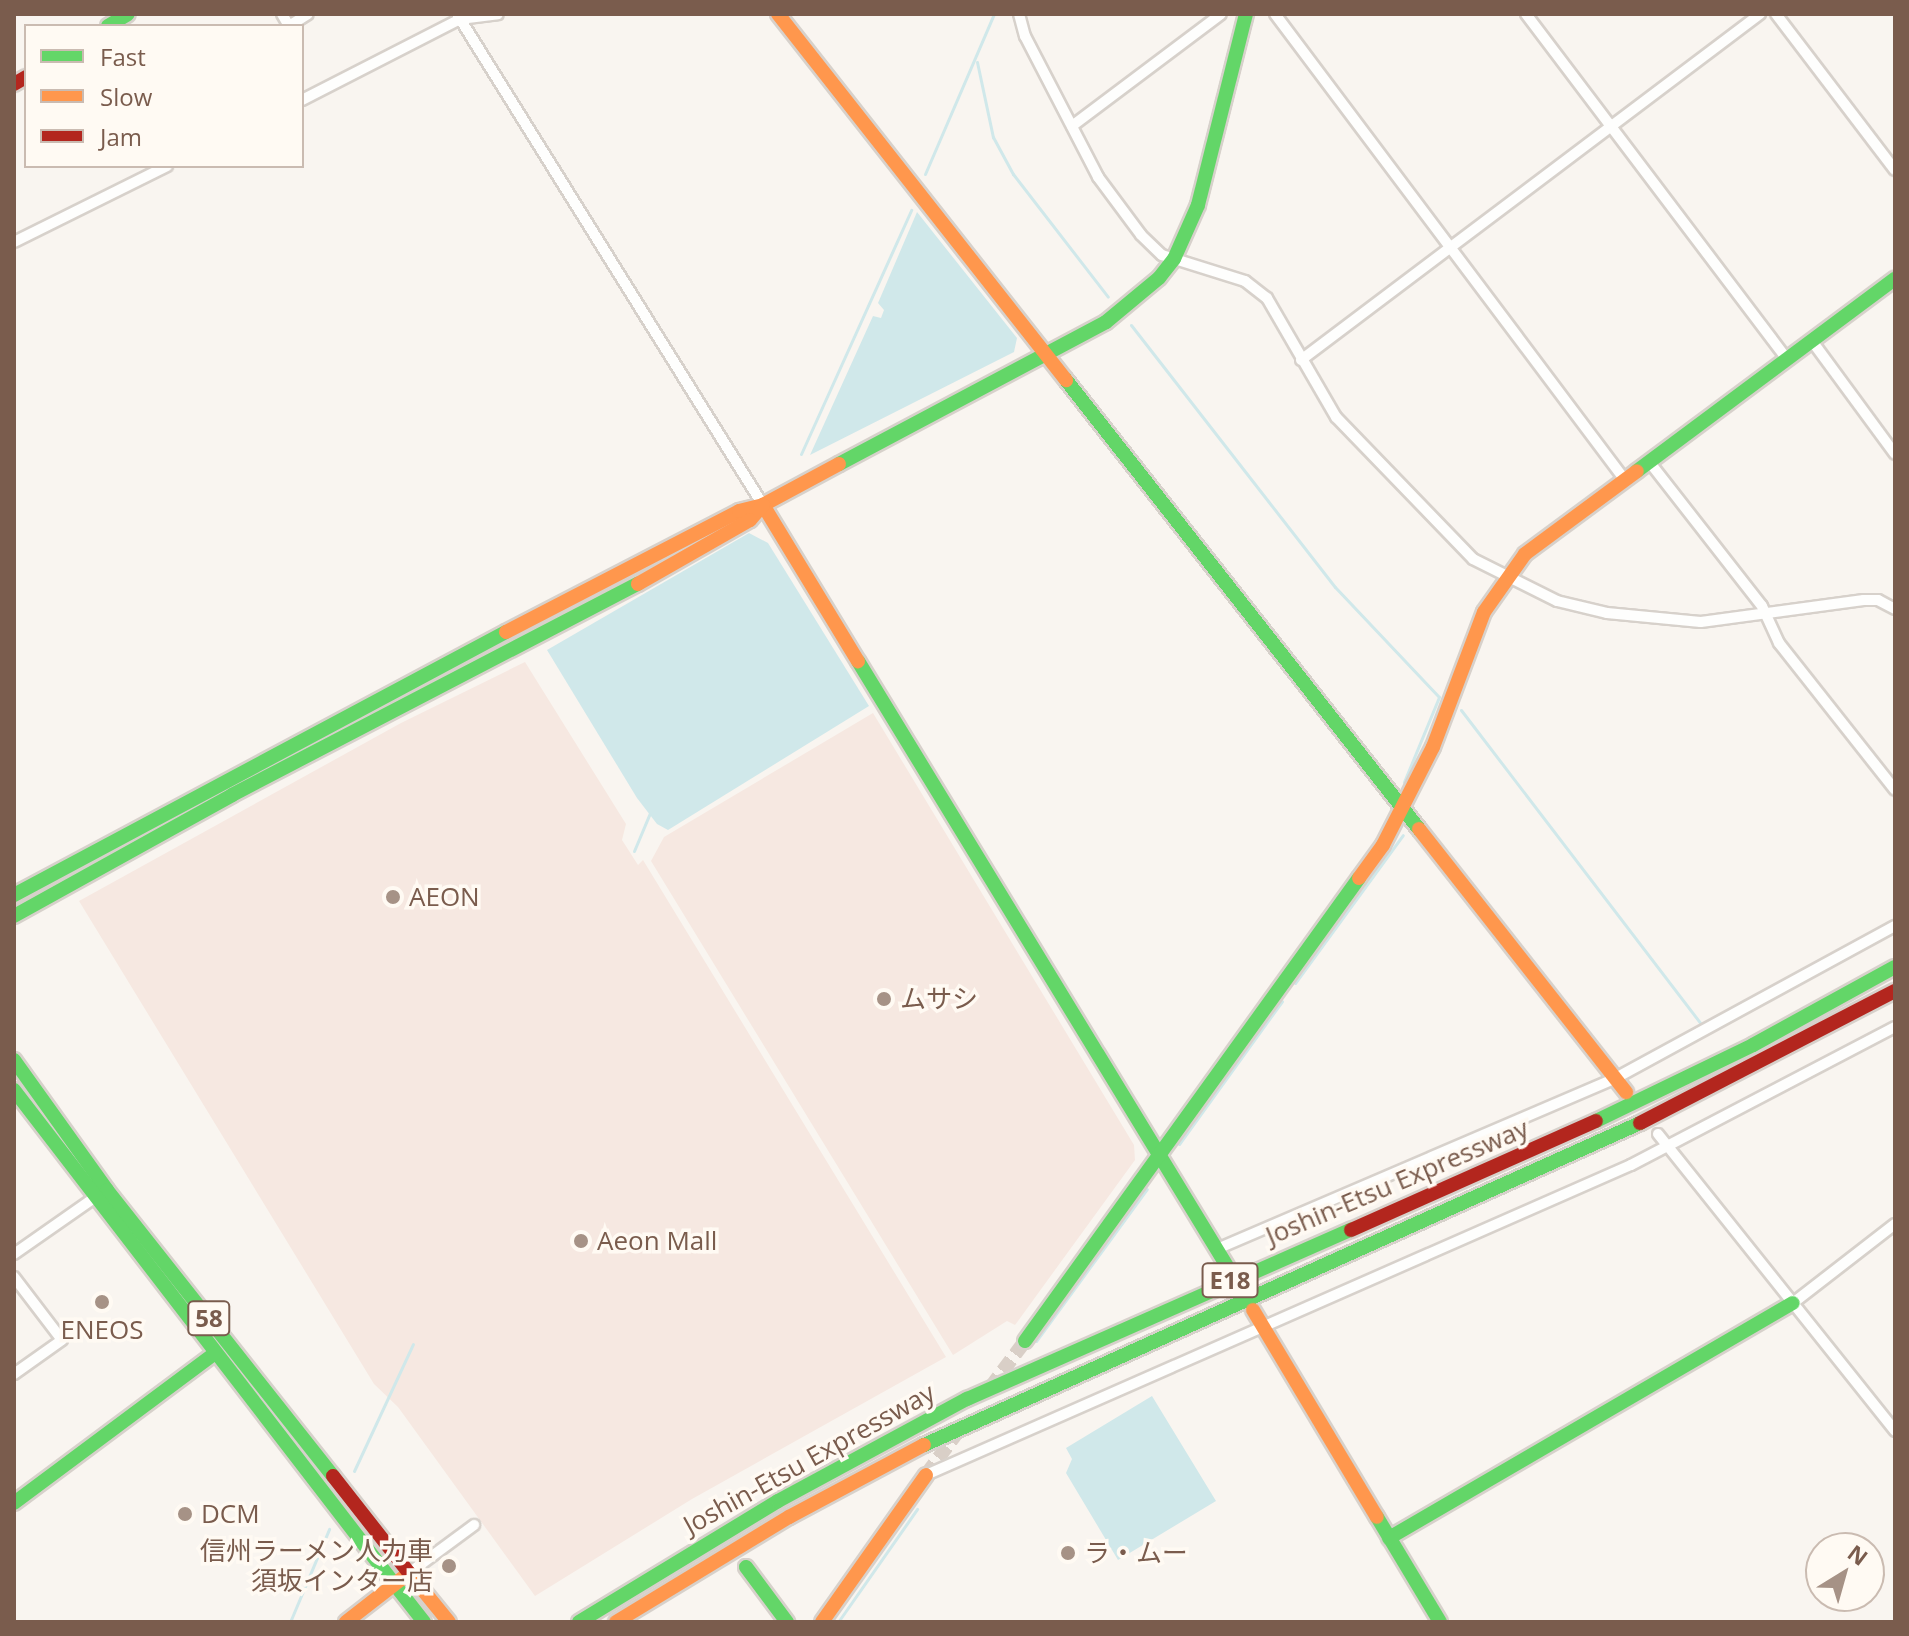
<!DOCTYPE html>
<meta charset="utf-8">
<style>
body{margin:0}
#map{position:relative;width:1909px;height:1636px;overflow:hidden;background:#f9f5f0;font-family:"Open Sans","Noto Sans JP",sans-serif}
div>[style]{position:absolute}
.commercial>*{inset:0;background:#f6e8e1}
.water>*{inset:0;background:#d0e8ea}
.stream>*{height:3px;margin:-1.5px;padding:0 1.5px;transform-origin:1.5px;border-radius:1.5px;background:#d0e8ea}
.secondary-tunnel>*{height:14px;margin-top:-7px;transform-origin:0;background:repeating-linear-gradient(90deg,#d9cfc7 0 14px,transparent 0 21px)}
.roads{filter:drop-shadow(2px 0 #d7d1cb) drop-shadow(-2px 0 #d7d1cb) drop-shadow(0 2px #d7d1cb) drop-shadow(0 -2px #d7d1cb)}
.street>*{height:10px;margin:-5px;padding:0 5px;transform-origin:5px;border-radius:5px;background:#fefefd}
.fast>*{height:14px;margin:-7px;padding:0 7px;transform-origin:7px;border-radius:7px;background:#63d668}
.slow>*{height:14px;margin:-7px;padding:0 7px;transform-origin:7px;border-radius:7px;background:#ff974d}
.jam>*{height:14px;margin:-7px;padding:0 7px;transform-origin:7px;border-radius:7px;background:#b3261e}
.dots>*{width:22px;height:22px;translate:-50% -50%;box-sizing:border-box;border:4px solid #fffaf3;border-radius:50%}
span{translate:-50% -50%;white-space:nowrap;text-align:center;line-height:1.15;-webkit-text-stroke:7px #fffaf3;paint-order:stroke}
.shield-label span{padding:2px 6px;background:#fffaf3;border:2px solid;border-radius:6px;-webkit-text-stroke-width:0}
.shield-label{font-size:24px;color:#7a5c4d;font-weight:700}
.poi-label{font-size:26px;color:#7a5c4d}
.left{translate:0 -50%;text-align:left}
.right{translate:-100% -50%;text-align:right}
.street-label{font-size:26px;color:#7a5c4d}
.frame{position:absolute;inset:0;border:16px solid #7a5c4d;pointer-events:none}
.legend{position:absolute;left:24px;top:24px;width:280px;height:144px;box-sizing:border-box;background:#fffaf3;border:2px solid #cabbb1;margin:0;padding:10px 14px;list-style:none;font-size:24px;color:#7a5c4d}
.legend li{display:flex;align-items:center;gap:16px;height:40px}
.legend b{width:40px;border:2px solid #cabbb1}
.north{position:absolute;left:1805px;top:1532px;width:80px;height:80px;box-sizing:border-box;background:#fffaf3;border:2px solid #cabbb1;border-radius:50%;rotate:37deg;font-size:22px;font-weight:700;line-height:32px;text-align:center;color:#7a5c4d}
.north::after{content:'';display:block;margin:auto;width:28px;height:36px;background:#a69286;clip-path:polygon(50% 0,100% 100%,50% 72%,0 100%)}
</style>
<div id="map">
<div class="commercial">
<div style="clip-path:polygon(525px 662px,626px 824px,622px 840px,638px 865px,643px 860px,946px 1357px,692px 1499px,535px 1596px,398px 1407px,374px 1384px,79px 901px,401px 723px)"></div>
<div style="clip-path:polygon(873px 713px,1134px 1145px,1135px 1160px,1015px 1325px,1007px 1321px,953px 1355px,651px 861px,664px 837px)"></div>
</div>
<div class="water">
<div style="clip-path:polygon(917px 212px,1017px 338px,1014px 352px,810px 455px,873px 316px,881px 318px,884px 310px,878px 303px)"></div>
<div style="clip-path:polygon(749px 533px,768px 543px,869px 706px,668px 830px,657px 824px,637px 798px,547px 650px)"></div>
<div style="clip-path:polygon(1152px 1396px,1216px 1501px,1118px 1560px,1066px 1473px,1072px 1459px,1066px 1448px)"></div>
</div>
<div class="stream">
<div style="left:977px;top:62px;width:77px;rotate:78deg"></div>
<div style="left:993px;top:137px;width:42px;rotate:61.6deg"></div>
<div style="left:1013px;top:174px;width:155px;rotate:52.3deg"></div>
<div style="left:925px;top:174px;width:174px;rotate:-66.7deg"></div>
<div style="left:1131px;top:325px;width:332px;rotate:52.1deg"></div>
<div style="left:1335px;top:587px;width:151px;rotate:46.6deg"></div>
<div style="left:1439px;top:697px;width:92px;rotate:112.4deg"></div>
<div style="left:801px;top:454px;width:268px;rotate:-65.7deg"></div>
<div style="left:1461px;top:710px;width:397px;rotate:52.6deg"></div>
<div style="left:634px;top:851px;width:41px;rotate:-67.2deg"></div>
<div style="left:1295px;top:983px;width:183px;rotate:-53.9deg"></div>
<div style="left:1179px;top:1144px;width:176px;rotate:-54.2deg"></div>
<div style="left:1036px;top:1341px;width:188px;rotate:-53.9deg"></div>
<div style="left:354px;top:1471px;width:140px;rotate:-65.1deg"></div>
<div style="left:290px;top:1622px;width:101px;rotate:-67.2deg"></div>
<div style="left:838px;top:1622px;width:138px;rotate:-55deg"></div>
</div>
<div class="secondary-tunnel">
<div style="left:990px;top:1388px;width:59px;rotate:-53.3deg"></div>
<div style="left:926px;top:1475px;width:56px;rotate:-53.7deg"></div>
</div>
<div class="roads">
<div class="street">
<div style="left:282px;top:14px;width:14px;rotate:60deg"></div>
<div style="left:289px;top:26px;width:22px;rotate:-32deg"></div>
<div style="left:457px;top:14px;width:579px;rotate:58.07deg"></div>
<div style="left:1019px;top:14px;width:23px;rotate:75deg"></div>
<div style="left:1025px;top:36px;width:159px;rotate:62.6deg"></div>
<div style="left:1098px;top:177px;width:72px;rotate:53.4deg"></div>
<div style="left:1141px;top:235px;width:29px;rotate:44deg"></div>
<div style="left:1162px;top:255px;width:87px;rotate:17.4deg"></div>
<div style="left:1245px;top:281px;width:28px;rotate:38deg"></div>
<div style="left:1267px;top:298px;width:138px;rotate:59.9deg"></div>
<div style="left:1336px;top:417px;width:197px;rotate:46deg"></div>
<div style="left:1473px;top:559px;width:94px;rotate:26.6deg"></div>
<div style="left:1557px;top:601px;width:51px;rotate:13.5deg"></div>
<div style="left:1607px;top:613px;width:94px;rotate:5.5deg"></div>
<div style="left:1701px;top:622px;width:164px;rotate:-7.7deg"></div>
<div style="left:1864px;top:600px;width:14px"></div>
<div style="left:1878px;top:600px;width:19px;rotate:28deg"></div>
<div style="left:1275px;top:14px;width:583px;rotate:53.09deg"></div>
<div style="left:1526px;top:14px;width:434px;rotate:52.9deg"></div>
<div style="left:1776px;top:14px;width:196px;rotate:52.7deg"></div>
<div style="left:302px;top:100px;width:178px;rotate:-27.1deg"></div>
<div style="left:460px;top:19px;width:38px;rotate:-7deg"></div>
<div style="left:1072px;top:126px;width:186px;rotate:-36.9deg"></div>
<div style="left:14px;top:242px;width:171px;rotate:-26.4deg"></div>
<div style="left:1812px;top:341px;width:140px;rotate:53.7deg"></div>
<div style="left:1301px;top:360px;width:575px;rotate:-37.01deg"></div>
<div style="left:1651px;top:464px;width:180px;rotate:52deg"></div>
<div style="left:1762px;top:606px;width:41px;rotate:65.3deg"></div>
<div style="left:1779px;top:643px;width:187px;rotate:51.7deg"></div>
<div style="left:1658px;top:1134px;width:380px;rotate:51.4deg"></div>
<div style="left:1217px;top:1249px;width:432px;rotate:-23.2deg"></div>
<div style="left:1614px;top:1079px;width:320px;rotate:-28.6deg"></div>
<div style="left:14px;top:1254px;width:98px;rotate:-35deg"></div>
<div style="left:14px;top:1277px;width:79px;rotate:52.7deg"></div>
<div style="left:62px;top:1340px;width:59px;rotate:144.7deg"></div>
<div style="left:1793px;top:1303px;width:129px;rotate:-37.8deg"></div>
<div style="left:926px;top:1475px;width:770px;rotate:-23.74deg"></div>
<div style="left:1631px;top:1165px;width:298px;rotate:-27.6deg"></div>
<div style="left:409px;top:1573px;width:81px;rotate:-36.4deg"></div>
</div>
<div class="fast">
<div style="left:108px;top:26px;width:23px;rotate:-31deg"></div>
<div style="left:1066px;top:380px;width:571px;rotate:51.83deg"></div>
<div style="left:839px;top:464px;width:302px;rotate:-28deg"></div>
<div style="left:1106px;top:322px;width:69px;rotate:-39.7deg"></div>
<div style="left:1159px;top:278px;width:24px;rotate:-52deg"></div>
<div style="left:1174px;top:259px;width:59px;rotate:-66deg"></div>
<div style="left:1198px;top:205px;width:197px;rotate:-75.9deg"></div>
<div style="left:1637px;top:471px;width:322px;rotate:-36.7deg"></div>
<div style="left:858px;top:661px;width:709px;rotate:58.62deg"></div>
<div style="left:14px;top:895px;width:558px;rotate:-28.13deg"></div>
<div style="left:14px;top:916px;width:249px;rotate:-29deg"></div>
<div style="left:232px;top:795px;width:458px;rotate:-27.5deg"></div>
<div style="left:14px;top:1060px;width:160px;rotate:54.4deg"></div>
<div style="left:107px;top:1190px;width:365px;rotate:51.7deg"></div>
<div style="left:14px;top:1090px;width:625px;rotate:52.41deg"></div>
<div style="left:1596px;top:1121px;width:174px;rotate:-25.8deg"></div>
<div style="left:1753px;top:1045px;width:162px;rotate:-28.8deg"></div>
<div style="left:1025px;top:1341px;width:571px;rotate:-54.19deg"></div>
<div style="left:924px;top:1445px;width:785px;rotate:-24.21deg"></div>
<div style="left:14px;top:1503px;width:251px;rotate:-36.7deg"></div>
<div style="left:1377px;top:1517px;width:122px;rotate:59deg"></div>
<div style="left:1389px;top:1538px;width:467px;rotate:-30.2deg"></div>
<div style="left:746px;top:1567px;width:69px;rotate:53.3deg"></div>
<div style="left:395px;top:1585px;width:47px;rotate:51.9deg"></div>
<div style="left:579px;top:1622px;width:233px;rotate:-31.3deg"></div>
<div style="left:778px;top:1501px;width:215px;rotate:-28.4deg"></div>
<div style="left:967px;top:1399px;width:420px;rotate:-23.8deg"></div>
</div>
<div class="slow">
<div style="left:778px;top:14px;width:466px;rotate:51.8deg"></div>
<div style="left:839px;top:464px;width:86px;rotate:151.7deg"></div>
<div style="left:763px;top:505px;width:183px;rotate:58.7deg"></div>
<div style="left:506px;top:632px;width:263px;rotate:-27.4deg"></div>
<div style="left:739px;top:511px;width:25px;rotate:-14deg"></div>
<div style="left:763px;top:505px;width:20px;rotate:131deg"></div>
<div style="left:750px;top:520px;width:129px;rotate:150.3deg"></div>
<div style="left:1419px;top:829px;width:335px;rotate:51.8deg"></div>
<div style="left:1359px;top:878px;width:41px;rotate:-54deg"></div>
<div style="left:1383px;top:845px;width:110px;rotate:-63deg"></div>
<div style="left:1433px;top:747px;width:144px;rotate:-69.3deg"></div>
<div style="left:1484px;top:612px;width:71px;rotate:-54.7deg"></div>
<div style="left:1525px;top:554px;width:139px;rotate:-36.5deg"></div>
<div style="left:1253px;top:1310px;width:241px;rotate:59.1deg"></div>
<div style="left:346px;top:1622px;width:80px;rotate:-37.9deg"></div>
<div style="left:409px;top:1573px;width:63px;rotate:50.8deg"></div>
<div style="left:616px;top:1622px;width:202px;rotate:-31.3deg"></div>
<div style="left:789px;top:1517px;width:153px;rotate:-28.1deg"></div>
<div style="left:822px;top:1622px;width:180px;rotate:-54.7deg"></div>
</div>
<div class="jam">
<div style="left:14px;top:84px;width:14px;rotate:-30deg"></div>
<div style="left:1640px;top:1123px;width:287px;rotate:-27.4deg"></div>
<div style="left:1351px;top:1230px;width:268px;rotate:-24deg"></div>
<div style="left:333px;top:1476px;width:123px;rotate:51.9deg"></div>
</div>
</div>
<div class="dots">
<div style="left:393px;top:897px;background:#a69286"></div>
<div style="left:884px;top:999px;background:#a69286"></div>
<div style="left:581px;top:1241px;background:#a69286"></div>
<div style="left:102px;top:1302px;background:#a69286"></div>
<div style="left:185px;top:1514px;background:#a69286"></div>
<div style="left:1068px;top:1553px;background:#a69286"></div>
<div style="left:449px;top:1566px;background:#a69286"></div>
</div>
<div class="shield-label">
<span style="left:1230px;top:1280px">E18</span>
<span style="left:209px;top:1318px">58</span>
</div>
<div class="poi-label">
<span class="left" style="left:409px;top:897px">AEON</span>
<span class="left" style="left:900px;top:999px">ムサシ</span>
<span class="left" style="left:597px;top:1241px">Aeon Mall</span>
<span style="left:102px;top:1330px">ENEOS</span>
<span class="left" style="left:201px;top:1514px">DCM</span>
<span class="right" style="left:433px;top:1566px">信州ラーメン人力車<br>須坂インター店</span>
<span class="left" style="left:1084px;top:1553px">ラ・ムー</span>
</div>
<div class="street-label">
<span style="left:1397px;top:1182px;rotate:-23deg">Joshin-Etsu Expressway</span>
<span style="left:809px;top:1459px;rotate:-29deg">Joshin-Etsu Expressway</span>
</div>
<div class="frame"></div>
<ul class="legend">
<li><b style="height:10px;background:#63d668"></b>Fast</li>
<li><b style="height:10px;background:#ff974d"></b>Slow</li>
<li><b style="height:10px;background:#b3261e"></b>Jam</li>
</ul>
<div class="north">N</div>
</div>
